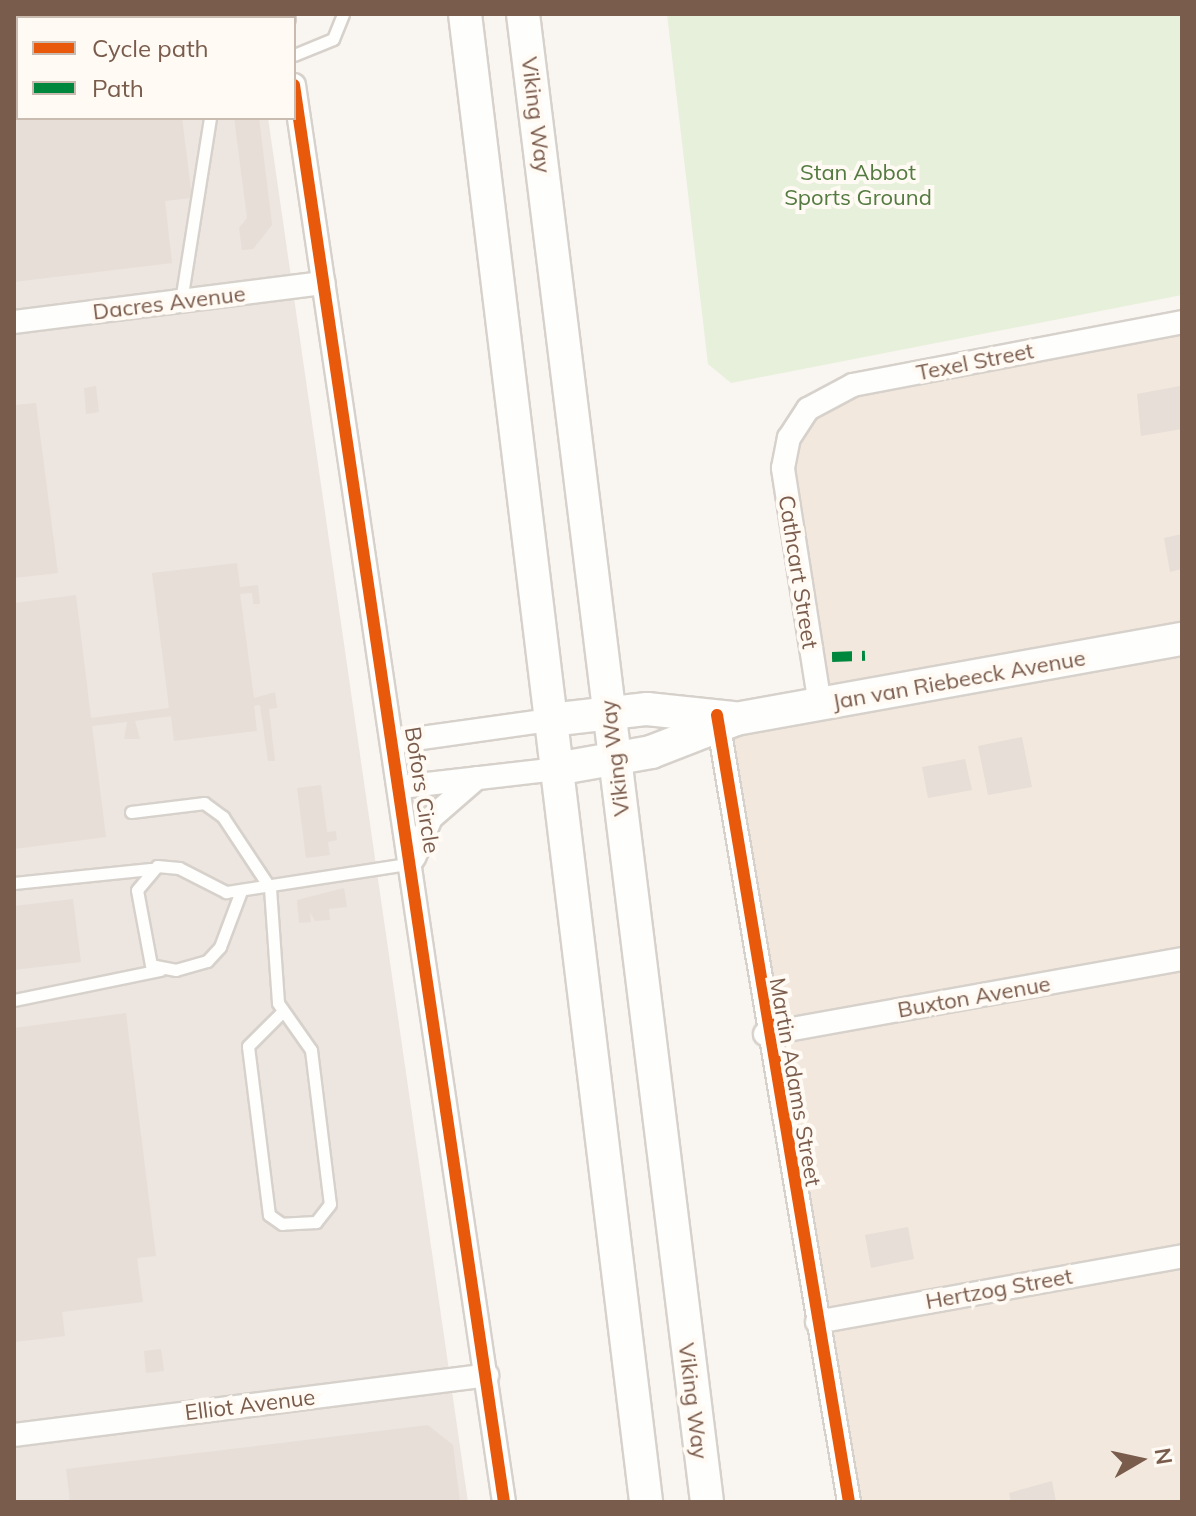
<!DOCTYPE html>
<style>
body{margin:0}
#map{position:relative;width:1196px;height:1516px;overflow:hidden;background:#f9f5f0;font-family:Mulish,sans-serif}
div>[style]{position:absolute}
.residential>*{inset:0;background:#f2e8de}
.industrial>*{inset:0;background:#ede5e0}
.green>*{inset:0;background:#e7f0db}
.building>*{inset:0;background:#e6ded7}
.roads{filter:drop-shadow(2px 0 #d7d1cb) drop-shadow(-2px 0 #d7d1cb) drop-shadow(0 2px #d7d1cb) drop-shadow(0 -2px #d7d1cb)}
.lane>*{height:11px;margin:-5.5px;padding:0 5.5px;transform-origin:5.5px;border-radius:5.5px;background:#fefefd}
.street>*{height:22px;margin:-11px;padding:0 11px;transform-origin:11px;border-radius:11px;background:#fefefd}
.secondary>*{height:32px;margin:-16px;padding:0 16px;transform-origin:16px;border-radius:16px;background:#fefefd}
.quiet>*{height:10px;margin-top:-5px;transform-origin:0;background:repeating-linear-gradient(90deg,#00873e 0 20px,transparent 0 30px)}
.cycleway>*{height:12px;margin:-6px;padding:0 6px;transform-origin:6px;border-radius:6px;background:#e8590c}
span{translate:-50% -50%;white-space:nowrap;text-align:center;line-height:1.15;-webkit-text-stroke:8px #fffaf3;paint-order:stroke}
.street-label{font-size:22px;color:#7a5c4d}
.park-label{font-size:22px;color:#537a41}
.frame{position:absolute;inset:0;border:16px solid #7a5c4d;pointer-events:none}
.legend{position:absolute;left:16px;top:16px;width:280px;height:104px;box-sizing:border-box;background:#fffaf3;border:2px solid #cabbb1;margin:0;padding:10px 14px;list-style:none;font-size:24px;color:#7a5c4d}
.legend li{display:flex;align-items:center;gap:16px;height:40px}
.legend b{width:40px;border:2px solid #cabbb1}
.north{position:absolute;left:1100px;top:1420px;width:80px;height:80px;-webkit-text-stroke:6px #fffaf3;paint-order:stroke;rotate:81deg;font-size:22px;font-weight:700;line-height:32px;text-align:center;color:#7a5c4d}
.north::after{content:'';display:block;margin:auto;width:28px;height:36px;background:#7a5c4d;clip-path:polygon(50% 0,100% 100%,50% 72%,0 100%)}
</style>
<div id="map">
<div class="residential">
<div style="clip-path:polygon(1182px 321px,1182px 1502px,851px 1502px,720px 728px,819px 710px,781px 477px,820px 396px)"></div>
</div>
<div class="industrial">
<div style="clip-path:polygon(14px 14px,253px 14px,18px 18px,18px 118px,268px 118px,468px 1502px,14px 1502px)"></div>
</div>
<div class="green">
<div style="clip-path:polygon(667px 14px,1182px 14px,1182px 295px,731px 383px,708px 364px)"></div>
</div>
<div class="building">
<div style="clip-path:polygon(14px 14px,203px 14px,18px 18px,18px 118px,182px 118px,192px 198px,165px 201px,172px 263px,14px 282px)"></div>
<div style="clip-path:polygon(234px 118px,259px 118px,272px 225px,253px 249px,242px 250px,239px 228px,247px 218px)"></div>
<div style="clip-path:polygon(96px 386px,99px 412px,86px 414px,84px 388px)"></div>
<div style="clip-path:polygon(1180px 386px,1182px 429px,1141px 436px,1137px 394px)"></div>
<div style="clip-path:polygon(36px 403px,58px 573px,14px 578px,14px 405px)"></div>
<div style="clip-path:polygon(1182px 534px,1182px 569px,1170px 572px,1164px 538px)"></div>
<div style="clip-path:polygon(237px 563px,240px 587px,258px 585px,260px 604px,253px 604px,252px 593px,240px 594px,254px 698px,275px 692px,277px 708px,269px 709px,275px 761px,268px 761px,260px 705px,254px 706px,257px 731px,174px 741px,171px 716px,135px 721px,140px 739px,124px 739px,127px 722px,92px 726px,106px 837px,14px 849px,14px 603px,76px 595px,91px 718px,169px 708px,152px 573px)"></div>
<div style="clip-path:polygon(1022px 737px,1032px 787px,988px 795px,978px 746px)"></div>
<div style="clip-path:polygon(965px 759px,972px 790px,928px 798px,922px 767px)"></div>
<div style="clip-path:polygon(321px 785px,327px 832px,336px 831px,337px 840px,328px 842px,330px 855px,306px 858px,297px 788px)"></div>
<div style="clip-path:polygon(344px 888px,347px 907px,329px 909px,330px 920px,315px 921px,310px 912px,311px 922px,299px 923px,297px 900px)"></div>
<div style="clip-path:polygon(73px 899px,81px 962px,14px 970px,14px 906px)"></div>
<div style="clip-path:polygon(126px 1013px,156px 1256px,137px 1258px,143px 1302px,62px 1312px,65px 1336px,14px 1342px,14px 1028px)"></div>
<div style="clip-path:polygon(908px 1227px,914px 1259px,871px 1268px,865px 1235px)"></div>
<div style="clip-path:polygon(161px 1349px,164px 1371px,146px 1373px,144px 1351px)"></div>
<div style="clip-path:polygon(428px 1425px,453px 1445px,460px 1502px,70px 1502px,66px 1469px)"></div>
<div style="clip-path:polygon(1052px 1481px,1056px 1502px,1011px 1502px,1009px 1493px)"></div>
</div>
<div class="roads">
<div class="lane">
<div style="left:294px;top:55px;width:42px;rotate:-22.3deg"></div>
<div style="left:333px;top:39px;width:27px;rotate:-68deg"></div>
<div style="left:181px;top:301px;width:185px;rotate:-81deg"></div>
<div style="left:131px;top:812px;width:74px;rotate:-7deg"></div>
<div style="left:204px;top:803px;width:24px;rotate:36deg"></div>
<div style="left:223px;top:817px;width:85px;rotate:56.5deg"></div>
<div style="left:270px;top:888px;width:115px;rotate:86deg"></div>
<div style="left:278px;top:1003px;width:57px;rotate:54.9deg"></div>
<div style="left:311px;top:1050px;width:155px;rotate:83deg"></div>
<div style="left:330px;top:1204px;width:23px;rotate:128deg"></div>
<div style="left:316px;top:1222px;width:34px;rotate:177deg"></div>
<div style="left:282px;top:1224px;width:16px;rotate:-145deg"></div>
<div style="left:269px;top:1215px;width:170px;rotate:-97.1deg"></div>
<div style="left:248px;top:1046px;width:49px;rotate:-45deg"></div>
<div style="left:14px;top:883px;width:137px;rotate:-5.9deg"></div>
<div style="left:241px;top:891px;width:60px;rotate:110.6deg"></div>
<div style="left:220px;top:947px;width:19px;rotate:133deg"></div>
<div style="left:207px;top:961px;width:32px;rotate:164deg"></div>
<div style="left:176px;top:970px;width:25px;rotate:-169deg"></div>
<div style="left:151px;top:965px;width:76px;rotate:-100.6deg"></div>
<div style="left:137px;top:890px;width:31px;rotate:-50deg"></div>
<div style="left:157px;top:866px;width:22px;rotate:5deg"></div>
<div style="left:179px;top:868px;width:53px;rotate:27.1deg"></div>
<div style="left:226px;top:892px;width:189px;rotate:-8.8deg"></div>
<div style="left:14px;top:1000px;width:149px;rotate:-11.6deg"></div>
</div>
<div class="street">
<div style="left:284px;top:14px;width:4px;rotate:90deg"></div>
<div style="left:294px;top:85px;width:1432px;rotate:81.57deg"></div>
<div style="left:14px;top:322px;width:312px;rotate:-7.2deg"></div>
<div style="left:820px;top:705px;width:240px;rotate:-98.9deg"></div>
<div style="left:783px;top:468px;width:31px;rotate:-79deg"></div>
<div style="left:789px;top:438px;width:35px;rotate:-57deg"></div>
<div style="left:808px;top:409px;width:51px;rotate:-28.1deg"></div>
<div style="left:853px;top:385px;width:335px;rotate:-10.8deg"></div>
<div style="left:717px;top:715px;width:798px;rotate:80.48deg"></div>
<div style="left:393px;top:742px;width:159px;rotate:-8deg"></div>
<div style="left:401px;top:787px;width:156px;rotate:-6.6deg"></div>
<div style="left:414px;top:858px;width:43px;rotate:-67deg"></div>
<div style="left:431px;top:818px;width:61px;rotate:-41deg"></div>
<div style="left:765px;top:1034px;width:424px;rotate:-10.2deg"></div>
<div style="left:817px;top:1322px;width:371px;rotate:-10.2deg"></div>
<div style="left:14px;top:1435px;width:477px;rotate:-7.2deg"></div>
</div>
<div class="secondary">
<div style="left:465px;top:14px;width:1499px;rotate:83.06deg"></div>
<div style="left:523px;top:14px;width:1499px;rotate:82.95deg"></div>
<div style="left:550px;top:720px;width:98px;rotate:-6.5deg"></div>
<div style="left:647px;top:709px;width:86px;rotate:6deg"></div>
<div style="left:556px;top:769px;width:97px;rotate:-10.1deg"></div>
<div style="left:651px;top:752px;width:91px;rotate:-21.2deg"></div>
<div style="left:736px;top:719px;width:453px;rotate:-10.2deg"></div>
</div>
</div>
<div class="quiet">
<div style="left:832px;top:657px;width:33px;rotate:-2deg"></div>
</div>
<div class="cycleway">
<div style="left:294px;top:85px;width:1432px;rotate:81.57deg"></div>
<div style="left:717px;top:715px;width:798px;rotate:80.48deg"></div>
</div>
<div class="street-label">
<span style="left:536px;top:115px;rotate:83deg">Viking Way</span>
<span style="left:169px;top:303px;rotate:-7deg">Dacres Avenue</span>
<span style="left:975px;top:362px;rotate:-11deg">Texel Street</span>
<span style="left:798px;top:572px;rotate:81deg">Cathcart Street</span>
<span style="left:959px;top:680px;rotate:-10deg">Jan van Riebeeck Avenue</span>
<span style="left:615px;top:758px;rotate:-97deg">Viking Way</span>
<span style="left:422px;top:790px;rotate:81deg">Bofors Circle</span>
<span style="left:974px;top:997px;rotate:-10deg">Buxton Avenue</span>
<span style="left:795px;top:1082px;rotate:80deg">Martin Adams Street</span>
<span style="left:999px;top:1289px;rotate:-10deg">Hertzog Street</span>
<span style="left:693px;top:1401px;rotate:83deg">Viking Way</span>
<span style="left:250px;top:1405px;rotate:-7deg">Elliot Avenue</span>
</div>
<div class="park-label">
<span style="left:858px;top:185px">Stan Abbot<br>Sports Ground</span>
</div>
<div class="frame"></div>
<ul class="legend">
<li><b style="height:10px;background:#e8590c"></b>Cycle path</li>
<li><b style="height:10px;background:#00873e"></b>Path</li>
</ul>
<div class="north">N</div>
</div>
